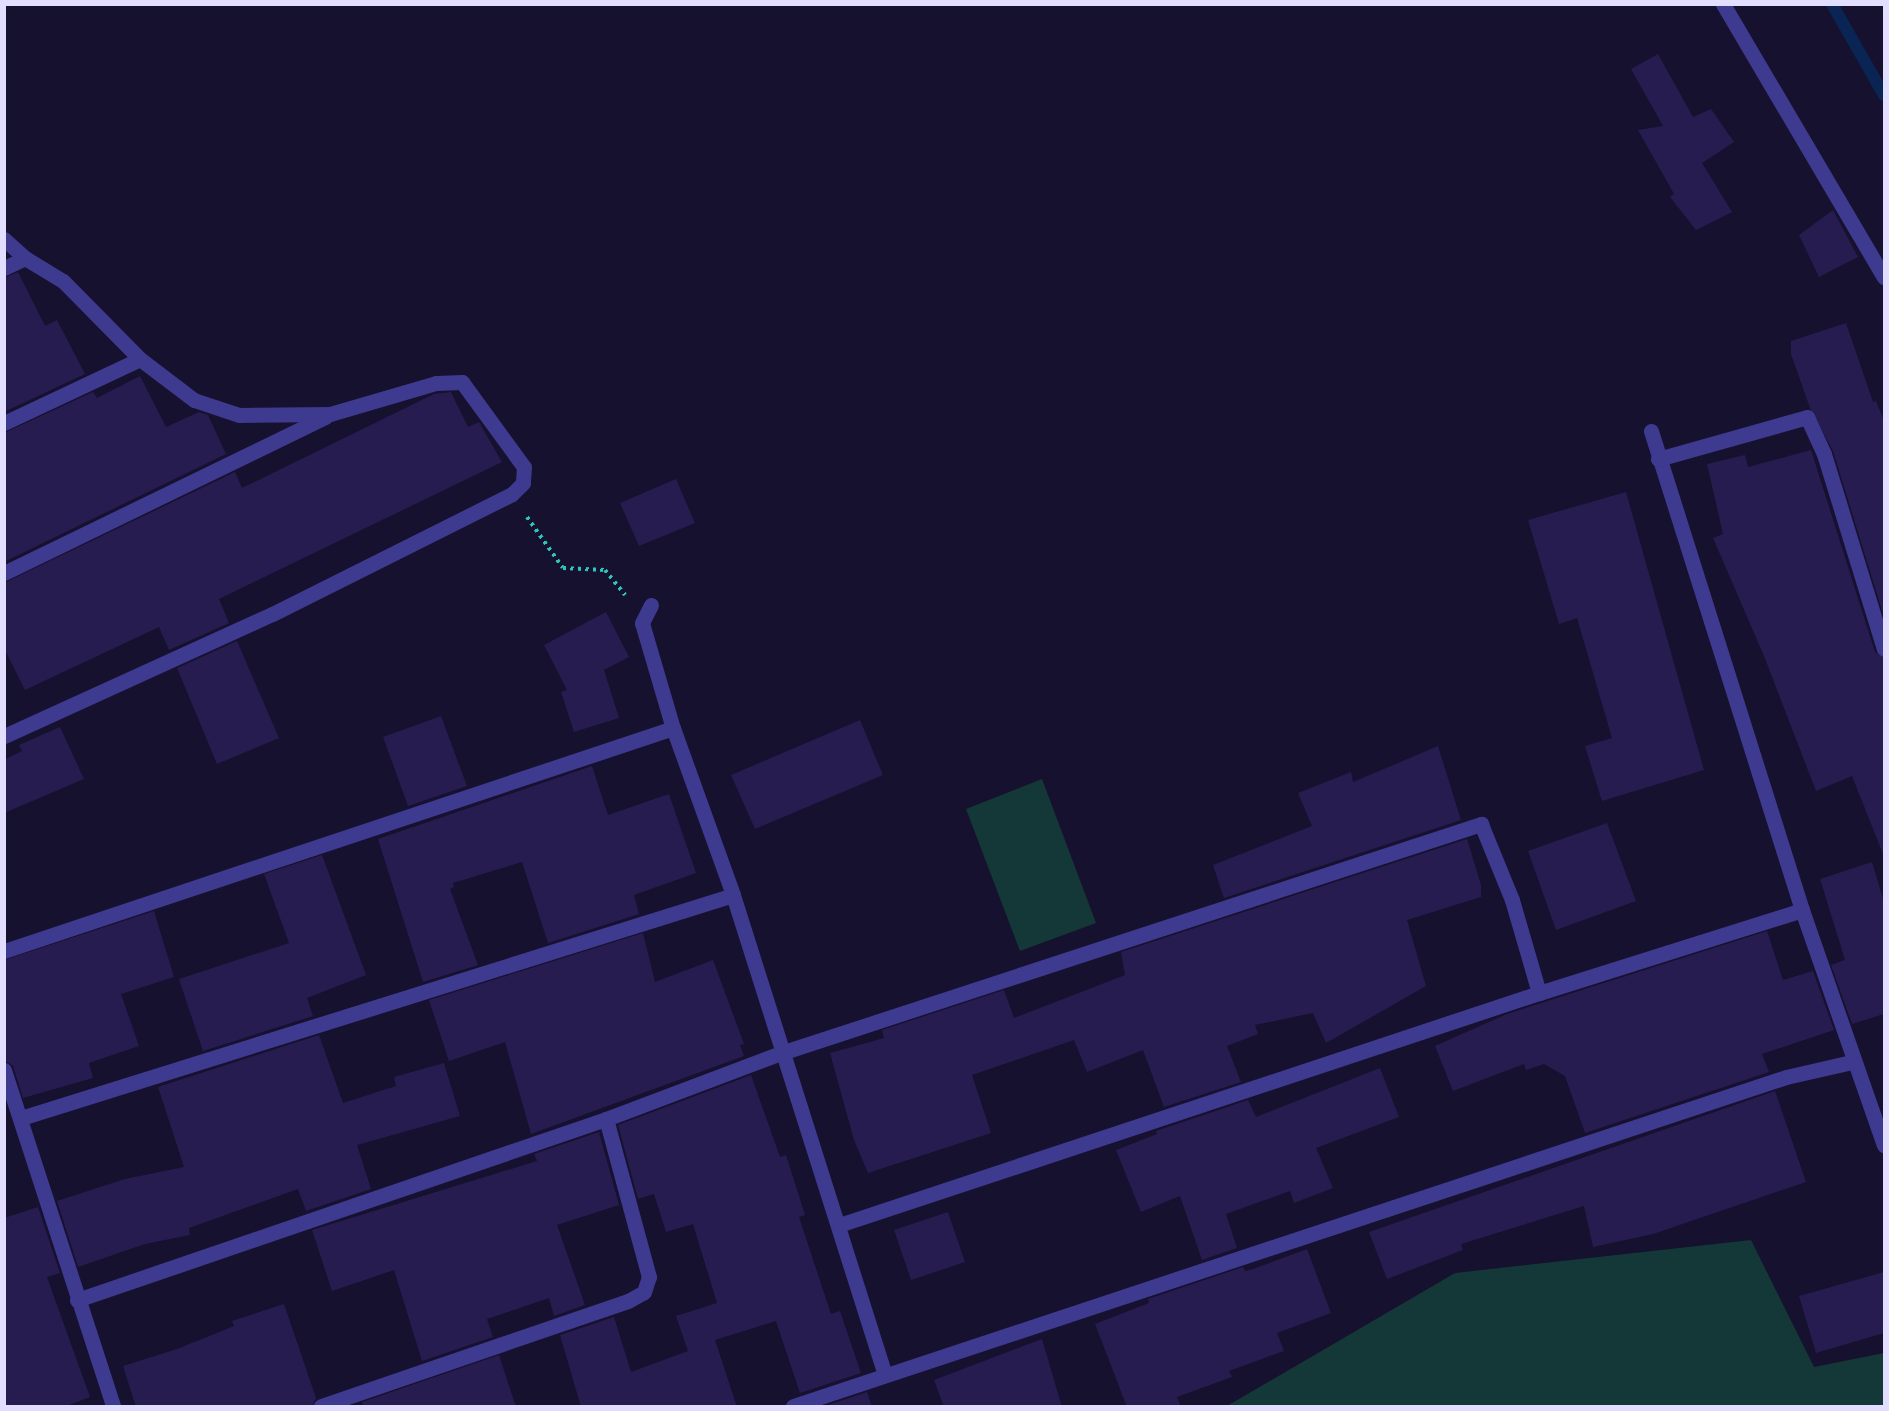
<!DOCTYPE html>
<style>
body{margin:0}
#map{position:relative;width:1889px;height:1411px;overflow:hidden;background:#16112e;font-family:"Fira Sans",sans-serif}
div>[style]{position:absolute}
.green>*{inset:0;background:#133837}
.stream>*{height:12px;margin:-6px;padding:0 6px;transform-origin:6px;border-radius:6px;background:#0a2553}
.building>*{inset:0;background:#261c50}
.path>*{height:4px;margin-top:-2px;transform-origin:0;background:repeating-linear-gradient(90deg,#2bc6bc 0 3px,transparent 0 7.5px)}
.street>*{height:15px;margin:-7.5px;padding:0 7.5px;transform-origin:7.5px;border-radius:7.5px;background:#3d3a8f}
span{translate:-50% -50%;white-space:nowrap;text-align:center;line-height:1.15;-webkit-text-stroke:4.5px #16112e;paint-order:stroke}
.frame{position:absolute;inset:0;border:6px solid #e1deff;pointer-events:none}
</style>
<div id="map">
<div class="green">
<div style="clip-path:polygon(1042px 779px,1096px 923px,1020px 951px,966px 809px)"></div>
<div style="clip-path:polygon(1751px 1240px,1814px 1367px,1884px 1353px,1884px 1406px,1227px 1406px,1455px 1273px)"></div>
</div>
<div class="stream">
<div style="left:1832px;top:4px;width:105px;rotate:60.3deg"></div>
</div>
<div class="building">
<div style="clip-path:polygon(1658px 54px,1693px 117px,1711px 109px,1734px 142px,1702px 163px,1732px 212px,1696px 230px,1670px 197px,1674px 194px,1638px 130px,1663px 126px,1631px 69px)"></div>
<div style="clip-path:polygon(1833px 210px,1858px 257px,1819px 277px,1799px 235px)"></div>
<div style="clip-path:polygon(18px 272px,45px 326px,57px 320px,85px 374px,4px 412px,4px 278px)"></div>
<div style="clip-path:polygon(1846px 323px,1873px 402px,1876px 401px,1884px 421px,1884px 617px,1833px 451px,1810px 408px,1791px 354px,1791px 341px)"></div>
<div style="clip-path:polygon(140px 376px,166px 427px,199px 412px,208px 415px,226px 454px,4px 562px,4px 433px,93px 392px,97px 398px)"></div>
<div style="clip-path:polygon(451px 392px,468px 427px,479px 422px,502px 462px,219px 599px,229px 623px,169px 650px,159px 627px,25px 690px,4px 648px,4px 583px,235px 472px,242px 488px,434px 394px)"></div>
<div style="clip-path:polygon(1811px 450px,1875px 652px,1884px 658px,1883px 854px,1852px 776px,1816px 791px,1764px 656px,1713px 538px,1723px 534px,1707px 464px,1745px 455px,1748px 467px)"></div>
<div style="clip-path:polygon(676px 479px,695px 523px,639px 546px,620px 503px)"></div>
<div style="clip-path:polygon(1626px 492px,1704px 770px,1602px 801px,1585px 746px,1612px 738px,1577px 618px,1559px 624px,1528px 520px)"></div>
<div style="clip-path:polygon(606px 612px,629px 657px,604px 670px,619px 718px,574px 732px,561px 692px,567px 690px,544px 645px)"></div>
<div style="clip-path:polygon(237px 641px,279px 738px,217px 764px,177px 668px)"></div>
<div style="clip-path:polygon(441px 716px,467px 786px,408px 806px,383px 737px)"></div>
<div style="clip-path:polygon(860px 720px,883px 775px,755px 829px,731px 775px)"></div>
<div style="clip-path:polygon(60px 727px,84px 779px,4px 813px,4px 760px,22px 751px,19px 745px)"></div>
<div style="clip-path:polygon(1438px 746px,1461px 820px,1224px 898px,1213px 865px,1312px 826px,1298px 793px,1351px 772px,1353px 782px)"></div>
<div style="clip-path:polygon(592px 766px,608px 815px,669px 794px,696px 873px,634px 895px,639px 914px,548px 943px,522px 862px,453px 883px,454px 887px,450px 889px,478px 965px,423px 982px,378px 839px)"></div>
<div style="clip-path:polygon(1607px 823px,1636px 901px,1556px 930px,1528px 851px)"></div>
<div style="clip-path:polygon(1467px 839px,1481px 885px,1481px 897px,1407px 920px,1426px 986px,1326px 1043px,1313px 1013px,1255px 1025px,1258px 1034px,1227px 1046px,1241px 1082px,1164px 1107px,1143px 1050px,1087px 1072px,1074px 1040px,972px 1075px,991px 1133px,868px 1173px,854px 1140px,830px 1053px,884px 1038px,882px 1030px,1004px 990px,1014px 1018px,1125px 975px,1121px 952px)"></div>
<div style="clip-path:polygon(322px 855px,366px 975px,307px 998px,313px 1016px,203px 1051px,179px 979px,289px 943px,264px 874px)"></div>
<div style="clip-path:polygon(1872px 862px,1884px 902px,1884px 1014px,1852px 1024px,1831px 965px,1845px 960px,1820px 879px)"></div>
<div style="clip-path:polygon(154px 911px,174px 977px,121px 994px,139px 1046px,89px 1063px,93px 1078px,23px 1098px,13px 1066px,4px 1060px,4px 960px)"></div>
<div style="clip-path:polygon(1767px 931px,1783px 980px,1813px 971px,1834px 1030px,1762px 1054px,1769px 1072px,1585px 1133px,1565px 1076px,1544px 1064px,1526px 1070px,1524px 1064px,1453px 1091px,1435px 1046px,1507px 1014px)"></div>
<div style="clip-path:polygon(643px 933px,655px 982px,713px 960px,744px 1044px,740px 1045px,744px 1056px,531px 1134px,505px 1042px,449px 1061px,429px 1000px)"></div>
<div style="clip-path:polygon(319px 1035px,343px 1103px,396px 1086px,394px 1077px,444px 1063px,460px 1116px,357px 1145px,371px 1189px,306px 1211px,298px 1189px,189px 1228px,190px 1235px,145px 1244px,78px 1267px,57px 1201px,125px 1179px,184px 1167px,158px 1087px)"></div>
<div style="clip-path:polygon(1380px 1068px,1399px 1117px,1316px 1148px,1333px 1188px,1294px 1203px,1290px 1191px,1226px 1214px,1237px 1248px,1202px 1260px,1180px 1196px,1141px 1212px,1116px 1150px,1157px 1134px,1156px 1131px,1248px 1100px,1256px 1117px)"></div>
<div style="clip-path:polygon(751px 1075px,780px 1157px,786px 1155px,805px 1215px,799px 1217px,831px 1314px,840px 1311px,861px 1373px,800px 1393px,776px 1321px,715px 1340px,737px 1407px,581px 1407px,560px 1335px,614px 1317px,631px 1372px,688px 1351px,676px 1316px,717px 1303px,693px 1224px,666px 1232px,654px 1194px,638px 1199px,618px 1125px)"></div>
<div style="clip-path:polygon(1775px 1091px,1806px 1182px,1653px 1234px,1593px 1247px,1584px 1206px,1461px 1244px,1463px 1250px,1387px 1279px,1369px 1232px)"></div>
<div style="clip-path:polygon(599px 1132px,619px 1205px,557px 1225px,585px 1305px,554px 1316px,549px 1298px,487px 1319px,493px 1337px,422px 1361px,394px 1270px,332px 1291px,312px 1230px,537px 1161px,534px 1154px)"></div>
<div style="clip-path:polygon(38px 1207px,60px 1273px,47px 1277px,90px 1397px,64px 1407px,4px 1407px,4px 1218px)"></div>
<div style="clip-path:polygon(948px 1212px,965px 1262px,911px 1280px,894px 1230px)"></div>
<div style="clip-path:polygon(1307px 1249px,1331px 1313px,1277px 1333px,1284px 1351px,1229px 1371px,1232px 1377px,1177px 1397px,1181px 1407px,1127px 1407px,1095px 1324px,1149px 1303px,1148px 1299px,1243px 1267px,1245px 1271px,1253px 1269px)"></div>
<div style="clip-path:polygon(1884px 1272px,1884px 1333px,1816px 1353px,1799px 1296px)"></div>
<div style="clip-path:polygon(284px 1304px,316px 1398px,312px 1407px,136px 1407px,123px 1366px,177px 1349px,234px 1326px,232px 1321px)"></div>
<div style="clip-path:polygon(1042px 1339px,1062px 1407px,944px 1407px,934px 1380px)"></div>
<div style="clip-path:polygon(499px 1355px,516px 1407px,363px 1407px,362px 1402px)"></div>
<div style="clip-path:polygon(867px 1392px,872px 1407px,822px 1407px)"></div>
</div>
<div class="path">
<div style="left:527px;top:517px;width:62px;rotate:54.8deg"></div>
<div style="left:563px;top:568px;width:42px;rotate:2.7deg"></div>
<div style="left:605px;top:570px;width:32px;rotate:51deg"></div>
</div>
<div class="street">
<div style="left:1723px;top:4px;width:317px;rotate:59.5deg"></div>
<div style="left:4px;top:239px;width:28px;rotate:42deg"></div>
<div style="left:4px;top:268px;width:23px;rotate:-25deg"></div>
<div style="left:25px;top:258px;width:44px;rotate:31.2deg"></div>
<div style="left:63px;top:281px;width:110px;rotate:45.4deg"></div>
<div style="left:140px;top:359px;width:68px;rotate:37.2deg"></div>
<div style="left:194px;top:400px;width:47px;rotate:18.4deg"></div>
<div style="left:239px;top:415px;width:91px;rotate:-0.6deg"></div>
<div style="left:330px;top:414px;width:110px;rotate:-16.3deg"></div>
<div style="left:436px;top:383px;width:26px;rotate:-2deg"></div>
<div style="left:462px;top:382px;width:105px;rotate:53.9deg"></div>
<div style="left:524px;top:467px;width:16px;rotate:94deg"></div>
<div style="left:523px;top:483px;width:16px;rotate:135deg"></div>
<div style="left:512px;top:494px;width:268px;rotate:153.4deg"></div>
<div style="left:272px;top:614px;width:294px;rotate:155.5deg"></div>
<div style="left:4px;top:423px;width:150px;rotate:-25.2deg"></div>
<div style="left:1651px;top:431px;width:502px;rotate:72.5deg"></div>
<div style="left:1802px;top:910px;width:249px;rotate:70.8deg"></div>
<div style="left:1658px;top:459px;width:155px;rotate:-15.7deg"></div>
<div style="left:1807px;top:417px;width:41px;rotate:65.3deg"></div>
<div style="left:1824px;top:454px;width:204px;rotate:72.9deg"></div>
<div style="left:4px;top:573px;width:357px;rotate:-25.9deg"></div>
<div style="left:651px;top:605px;width:20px;rotate:117deg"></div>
<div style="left:642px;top:623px;width:109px;rotate:73.6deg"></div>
<div style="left:673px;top:728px;width:177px;rotate:70.2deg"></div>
<div style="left:733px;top:895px;width:503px;rotate:72.43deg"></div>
<div style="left:4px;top:951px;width:705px;rotate:-18.43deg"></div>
<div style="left:4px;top:1070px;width:353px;rotate:72deg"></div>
<div style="left:21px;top:1118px;width:746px;rotate:-17.39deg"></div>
<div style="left:839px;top:1225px;width:737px;rotate:-18.34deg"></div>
<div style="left:1539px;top:993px;width:276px;rotate:-17.5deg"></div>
<div style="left:77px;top:1300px;width:559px;rotate:-18.89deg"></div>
<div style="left:606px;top:1119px;width:187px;rotate:-20.7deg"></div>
<div style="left:781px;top:1053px;width:737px;rotate:-18.12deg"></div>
<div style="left:1481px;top:824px;width:82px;rotate:67.8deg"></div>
<div style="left:1512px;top:900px;width:97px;rotate:73.8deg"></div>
<div style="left:321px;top:1406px;width:324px;rotate:-18.9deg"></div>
<div style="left:628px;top:1301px;width:18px;rotate:-29deg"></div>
<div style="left:644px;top:1292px;width:16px;rotate:-72deg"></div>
<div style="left:649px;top:1277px;width:164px;rotate:-105.2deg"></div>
<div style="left:793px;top:1406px;width:1046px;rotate:-18.33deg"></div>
<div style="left:1786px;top:1077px;width:68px;rotate:-12.8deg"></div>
</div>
<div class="frame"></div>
</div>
